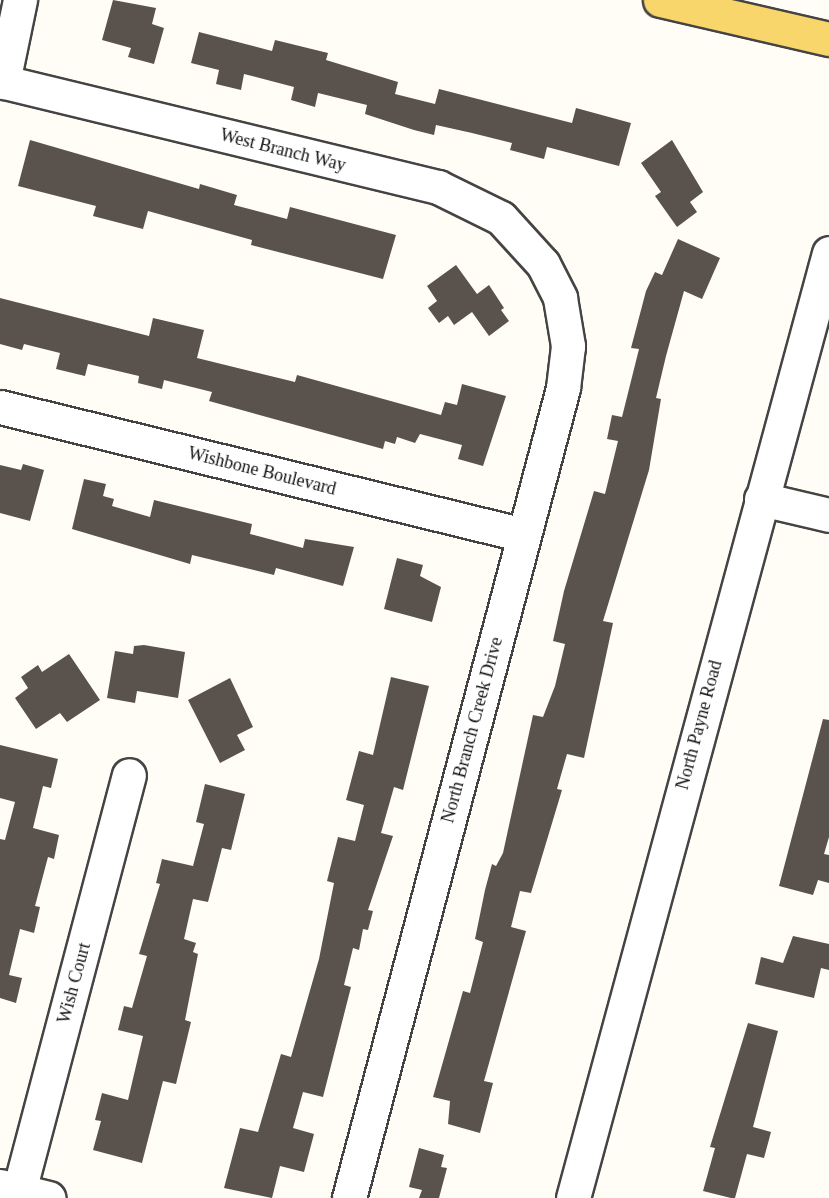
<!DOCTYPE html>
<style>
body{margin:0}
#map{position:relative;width:829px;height:1198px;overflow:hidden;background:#fffdf5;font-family:Georgia,serif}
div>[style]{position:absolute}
.building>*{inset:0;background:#5a524d}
.roads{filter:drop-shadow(2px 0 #444) drop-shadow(-2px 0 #444) drop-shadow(0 2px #444) drop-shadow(0 -2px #444)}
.minor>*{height:33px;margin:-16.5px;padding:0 16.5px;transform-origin:16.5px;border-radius:16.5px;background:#fff}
.major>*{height:33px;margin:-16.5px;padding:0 16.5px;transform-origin:16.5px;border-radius:16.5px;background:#f9d66b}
span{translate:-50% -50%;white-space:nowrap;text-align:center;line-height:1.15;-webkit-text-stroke:6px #fff;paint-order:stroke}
.street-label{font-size:18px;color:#111}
</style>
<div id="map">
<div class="building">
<div style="clip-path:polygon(113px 0,156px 8px,152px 24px,164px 28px,154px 64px,128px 57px,131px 48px,102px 40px)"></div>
<div style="clip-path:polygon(199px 32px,272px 51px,275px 40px,328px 53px,326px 60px,398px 82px,395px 94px,435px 104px,439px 89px,572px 123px,576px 108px,631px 123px,619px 166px,547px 147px,544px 159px,510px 150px,512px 143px,472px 133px,436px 125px,434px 135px,414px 130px,365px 114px,367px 105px,318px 93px,315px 107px,291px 100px,294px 87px,244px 74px,241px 90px,216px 84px,219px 70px,191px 63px)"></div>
<div style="clip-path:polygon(30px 140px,199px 189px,200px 184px,237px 195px,234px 205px,287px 219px,290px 207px,396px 235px,383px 279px,251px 245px,252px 240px,148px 211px,143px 229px,93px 216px,96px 206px,18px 186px)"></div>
<div style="clip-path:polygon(672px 140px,703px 192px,690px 202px,697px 212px,677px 227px,655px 196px,661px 192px,641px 163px)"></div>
<div style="clip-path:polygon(678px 239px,720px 258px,702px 299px,684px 291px,666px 356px,656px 398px,661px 399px,649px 470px,603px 621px,613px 623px,584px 758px,567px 754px,557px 789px,562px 790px,531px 893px,520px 891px,511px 927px,526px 931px,484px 1081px,493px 1083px,480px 1133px,448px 1124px,450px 1101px,433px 1097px,463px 991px,470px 993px,483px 942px,475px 939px,485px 890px,492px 864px,496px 866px,503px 853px,533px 715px,543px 717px,555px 686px,565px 644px,553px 641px,564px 591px,594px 491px,605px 494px,618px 441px,607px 439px,612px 415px,622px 417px,639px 349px,631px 348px,646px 291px,655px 272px,662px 275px)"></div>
<div style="clip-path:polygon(456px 265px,477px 294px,489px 285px,504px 308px,501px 310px,509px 321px,489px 336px,472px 312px,454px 325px,448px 316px,439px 323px,428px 308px,437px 301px,427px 286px)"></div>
<div style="clip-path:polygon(0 298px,149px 336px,153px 318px,204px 330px,197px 358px,295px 382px,297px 375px,441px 415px,445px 402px,457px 405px,462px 384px,506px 396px,483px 466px,458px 459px,462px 445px,420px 434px,415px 443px,397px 437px,395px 444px,385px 441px,383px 449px,209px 401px,212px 392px,164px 380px,162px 389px,138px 383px,139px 376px,88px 364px,85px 376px,56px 369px,60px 353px,24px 344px,22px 350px,0 344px)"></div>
<div style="clip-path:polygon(23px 464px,44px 470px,30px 521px,0 513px,0 465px,21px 470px)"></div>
<div style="clip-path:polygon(84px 479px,106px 484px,103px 496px,114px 499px,112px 506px,150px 517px,154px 500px,252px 524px,250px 534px,303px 548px,305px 539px,354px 547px,343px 586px,276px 568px,274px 575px,192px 555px,190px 564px,72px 529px)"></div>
<div style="clip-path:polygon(397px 558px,423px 565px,420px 576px,441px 587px,432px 622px,384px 609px)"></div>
<div style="clip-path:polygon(144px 645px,185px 652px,178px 698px,137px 691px,135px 703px,107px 698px,115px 651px,133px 654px,134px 646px)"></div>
<div style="clip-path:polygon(69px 654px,100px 700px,67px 722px,60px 713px,36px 729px,15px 698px,28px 688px,21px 677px,38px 665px,42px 672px)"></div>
<div style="clip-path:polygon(391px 677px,429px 686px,403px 790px,394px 787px,381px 833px,393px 836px,368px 910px,373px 911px,368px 930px,363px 929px,359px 950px,353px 948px,344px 985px,351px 987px,323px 1097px,303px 1092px,293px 1128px,314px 1134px,304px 1172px,280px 1166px,272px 1198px,224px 1188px,240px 1128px,258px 1132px,281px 1054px,291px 1057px,319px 959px,334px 883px,327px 881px,338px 837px,355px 841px,364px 805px,346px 800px,359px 751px,373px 755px)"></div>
<div style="clip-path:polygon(230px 678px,253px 727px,237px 735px,245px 750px,220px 763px,188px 700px)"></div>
<div style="clip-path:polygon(823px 719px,829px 720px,829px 837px,824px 854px,829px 855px,829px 883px,818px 880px,813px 895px,779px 886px)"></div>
<div style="clip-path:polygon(0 745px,58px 759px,51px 788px,43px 786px,33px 828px,59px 835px,54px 859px,48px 857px,35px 906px,40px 907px,34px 933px,20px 929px,9px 975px,22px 978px,16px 1003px,0 998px,0 839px,5px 840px,15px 802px,0 798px)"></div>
<div style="clip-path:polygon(205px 784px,245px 794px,231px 850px,222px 848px,208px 902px,193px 899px,184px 939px,196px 943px,193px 952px,198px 954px,185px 1020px,191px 1022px,176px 1084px,163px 1081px,142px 1163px,93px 1150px,101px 1121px,95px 1120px,102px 1093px,128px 1100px,143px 1036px,118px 1030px,124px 1006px,132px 1008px,147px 956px,139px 954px,160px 884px,156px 883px,162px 859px,193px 866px,204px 824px,196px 822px)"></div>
<div style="clip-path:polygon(793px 936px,829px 944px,829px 970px,821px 968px,814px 998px,755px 984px,761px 957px,783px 963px)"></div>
<div style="clip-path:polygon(748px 1023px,778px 1031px,753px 1127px,771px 1132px,764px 1158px,747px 1154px,735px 1198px,731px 1198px,703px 1191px,715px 1148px,710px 1147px)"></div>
<div style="clip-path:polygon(419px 1148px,444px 1155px,441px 1167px,447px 1168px,439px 1198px,419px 1198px,422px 1190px,409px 1187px)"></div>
</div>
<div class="roads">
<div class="minor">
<div style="left:0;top:81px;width:451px;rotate:13.6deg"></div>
<div style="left:438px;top:187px;width:70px;rotate:26.2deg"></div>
<div style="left:501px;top:218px;width:62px;rotate:47.6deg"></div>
<div style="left:543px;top:264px;width:38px;rotate:63deg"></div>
<div style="left:560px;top:298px;width:49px;rotate:80.5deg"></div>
<div style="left:568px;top:346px;width:42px;rotate:96.8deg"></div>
<div style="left:563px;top:388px;width:838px;rotate:104.8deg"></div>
<div style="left:3px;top:82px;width:84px;rotate:-78.3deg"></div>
<div style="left:0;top:407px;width:539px;rotate:13.73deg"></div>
<div style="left:761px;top:499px;width:70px;rotate:13.2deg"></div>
<div style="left:0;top:1186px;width:50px;rotate:13.8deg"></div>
<div style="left:19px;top:1191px;width:430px;rotate:-75.2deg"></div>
<div style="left:573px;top:1198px;width:979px;rotate:-74.84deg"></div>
</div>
<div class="major">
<div style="left:660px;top:0;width:173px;rotate:13deg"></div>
</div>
</div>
<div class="street-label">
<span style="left:283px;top:150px;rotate:14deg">West Branch Way</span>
<span style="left:262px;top:471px;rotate:14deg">Wishbone Boulevard</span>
<span style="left:699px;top:725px;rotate:-75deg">North Payne Road</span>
<span style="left:472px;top:730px;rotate:-75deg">North Branch Creek Drive</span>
<span style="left:74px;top:983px;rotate:-75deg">Wish Court</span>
</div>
</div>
